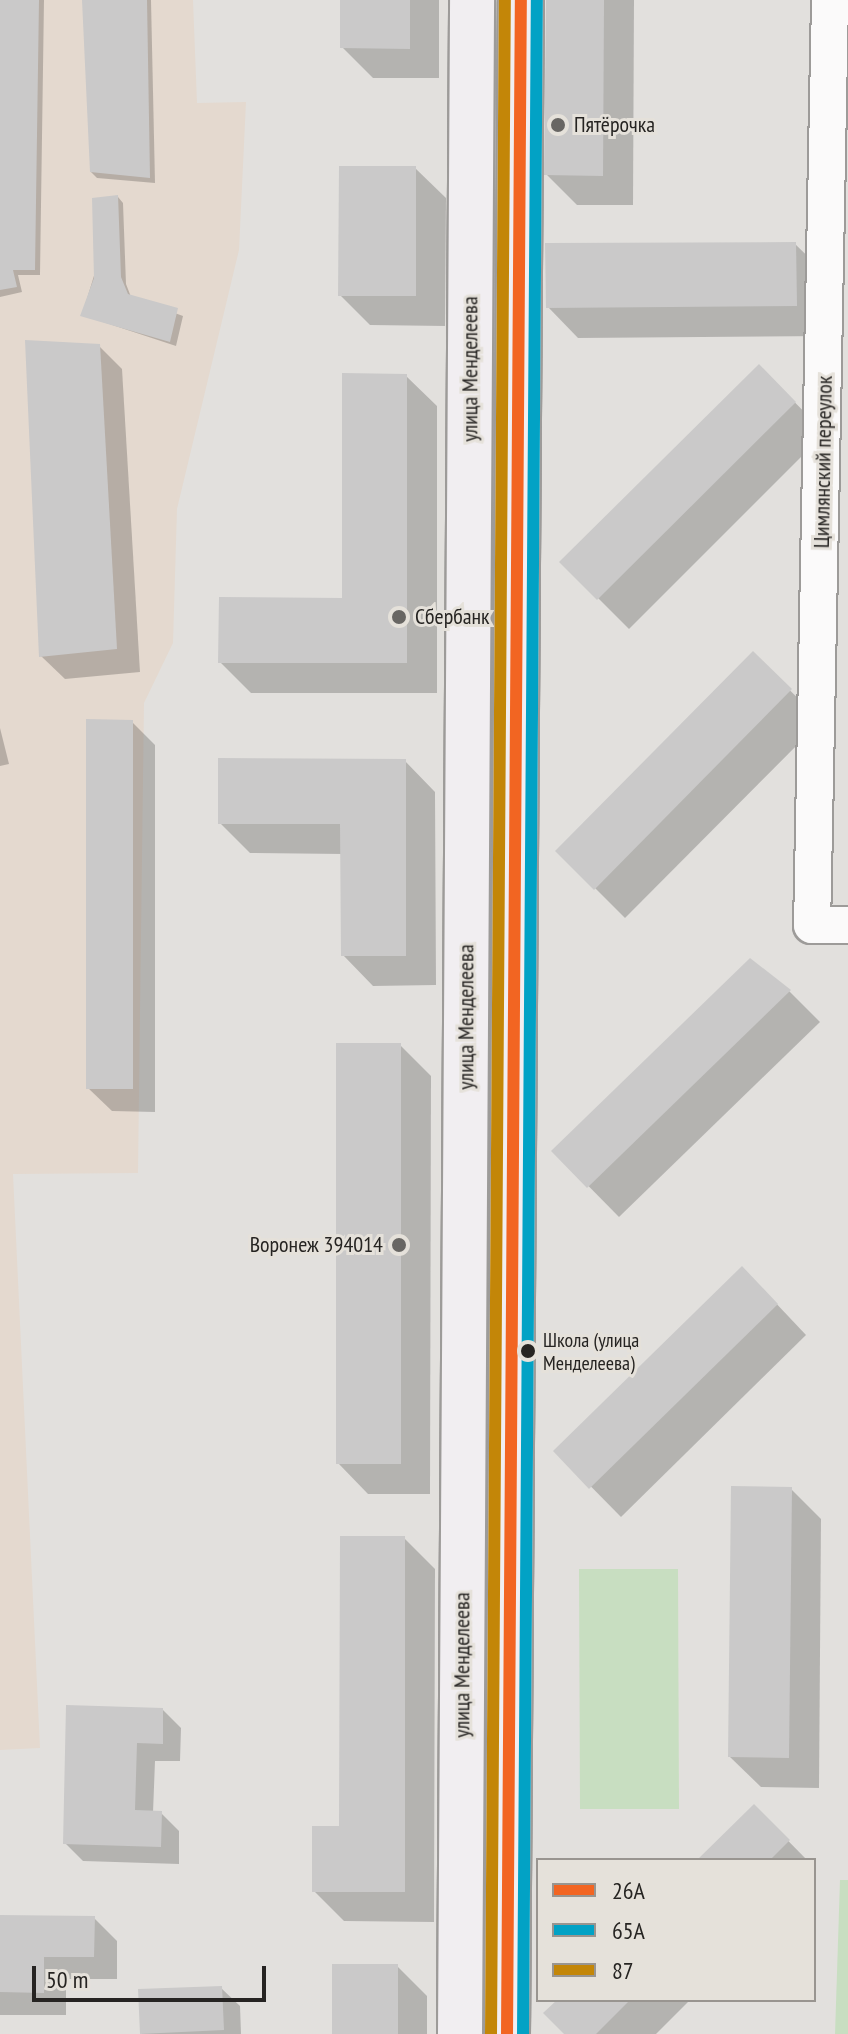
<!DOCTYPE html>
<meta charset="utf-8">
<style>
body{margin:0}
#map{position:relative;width:848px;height:2034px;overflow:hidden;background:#e2e0dd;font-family:"PT Sans Narrow",sans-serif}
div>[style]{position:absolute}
.industrial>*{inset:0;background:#e4d9cf}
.green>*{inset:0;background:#c8dec1}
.shadow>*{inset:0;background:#0003}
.building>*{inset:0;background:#cac9c9}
.roads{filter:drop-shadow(2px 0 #9d9b99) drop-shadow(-2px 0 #9d9b99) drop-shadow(0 2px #9d9b99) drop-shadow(0 -2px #9d9b99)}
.street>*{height:36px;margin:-18px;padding:0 18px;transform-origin:18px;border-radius:18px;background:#fbfafa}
.secondary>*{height:44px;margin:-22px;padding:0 22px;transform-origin:22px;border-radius:22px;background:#f1eef1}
.bus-1>*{height:12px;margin:-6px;padding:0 6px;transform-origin:6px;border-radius:6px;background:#f26522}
.bus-2>*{height:12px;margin:-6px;padding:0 6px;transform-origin:6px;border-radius:6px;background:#02a2c5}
.bus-3>*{height:12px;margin:-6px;padding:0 6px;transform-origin:6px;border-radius:6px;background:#c38608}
.dots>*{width:22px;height:22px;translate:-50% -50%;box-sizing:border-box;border:4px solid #e5e1da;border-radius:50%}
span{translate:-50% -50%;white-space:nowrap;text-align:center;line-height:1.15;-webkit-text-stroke:6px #e5e1da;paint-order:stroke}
.bus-label{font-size:20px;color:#262422}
.left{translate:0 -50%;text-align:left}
.poi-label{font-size:22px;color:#262422}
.right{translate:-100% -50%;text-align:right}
.street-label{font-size:22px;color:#262422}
.legend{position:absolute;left:536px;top:1858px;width:280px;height:144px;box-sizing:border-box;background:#e5e1da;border:2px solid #999590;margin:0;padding:10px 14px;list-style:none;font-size:24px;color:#262422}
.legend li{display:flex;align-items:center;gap:16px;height:40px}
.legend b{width:40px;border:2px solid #999590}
.scale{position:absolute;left:32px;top:1966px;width:234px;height:36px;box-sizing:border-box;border:4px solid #262422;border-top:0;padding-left:10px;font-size:24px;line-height:28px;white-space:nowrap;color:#262422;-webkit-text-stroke:6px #e5e1da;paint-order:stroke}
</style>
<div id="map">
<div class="industrial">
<div style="clip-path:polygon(0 0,193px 0,197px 103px,246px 102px,239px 250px,177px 509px,173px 643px,144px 703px,138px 1173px,13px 1174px,40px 1748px,0 1750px)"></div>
</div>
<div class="green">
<div style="clip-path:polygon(579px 1569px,678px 1569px,679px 1809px,580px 1809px)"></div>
<div style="clip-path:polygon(840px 1880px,848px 1880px,848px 2034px,835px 2034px)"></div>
</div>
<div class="shadow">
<div style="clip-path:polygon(0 0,44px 0,40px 275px,18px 275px,22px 292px,0 297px)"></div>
<div style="clip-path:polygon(84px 0,151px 0,155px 183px,97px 178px,91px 172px)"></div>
<div style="clip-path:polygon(342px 0,439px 0,439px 78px,373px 78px,342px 47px)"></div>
<div style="clip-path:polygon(548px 0,634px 0,633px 205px,577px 205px,546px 174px)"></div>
<div style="clip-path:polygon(415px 168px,446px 198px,445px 326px,370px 325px,340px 295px)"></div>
<div style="clip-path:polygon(118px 197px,123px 203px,126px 284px,131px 297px,183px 316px,176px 346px,82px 315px)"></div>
<div style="clip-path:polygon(795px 244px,826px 274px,827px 336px,578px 338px,548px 307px)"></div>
<div style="clip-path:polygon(99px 346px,122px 369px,140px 672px,65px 679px,41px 656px)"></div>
<div style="clip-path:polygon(759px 366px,825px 433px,629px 629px,562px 562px)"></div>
<div style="clip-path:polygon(406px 376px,437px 406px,437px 693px,251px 693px,220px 662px,344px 600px)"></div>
<div style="clip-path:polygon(753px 654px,821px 721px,625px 918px,558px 851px)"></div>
<div style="clip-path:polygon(132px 722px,155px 745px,155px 1112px,112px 1111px,88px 1088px)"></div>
<div style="clip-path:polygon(0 728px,9px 764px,0 766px)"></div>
<div style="clip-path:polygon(405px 761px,435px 792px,436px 985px,373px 986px,343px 955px,343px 854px,250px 853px,220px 823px)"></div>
<div style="clip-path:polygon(789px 991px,820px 1022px,619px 1217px,554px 1151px)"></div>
<div style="clip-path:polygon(400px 1045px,431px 1076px,430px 1494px,368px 1494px,338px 1463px)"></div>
<div style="clip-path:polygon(772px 1299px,806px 1335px,621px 1517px,556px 1451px)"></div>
<div style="clip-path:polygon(791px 1489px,821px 1519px,819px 1788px,761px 1787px,730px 1757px)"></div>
<div style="clip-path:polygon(404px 1538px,435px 1569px,434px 1922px,344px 1921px,314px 1891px,341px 1828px)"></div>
<div style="clip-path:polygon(68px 1707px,163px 1710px,181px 1728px,180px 1761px,155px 1761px,153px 1813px,161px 1813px,179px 1831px,179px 1864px,83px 1861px,65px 1843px)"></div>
<div style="clip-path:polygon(754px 1806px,807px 1860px,700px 1860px)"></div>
<div style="clip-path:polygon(0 1917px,94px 1918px,117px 1941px,117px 1979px,66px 1979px,66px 2015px,0 2015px)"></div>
<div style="clip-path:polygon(397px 1966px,427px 1996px,427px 2034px,334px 2034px)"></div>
<div style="clip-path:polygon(221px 1988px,240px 2006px,241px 2034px,142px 2034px,140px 1991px)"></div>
<div style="clip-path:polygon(559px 2000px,690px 2000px,656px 2034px,566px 2034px)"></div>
</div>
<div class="building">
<div style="clip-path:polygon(0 0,39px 0,35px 270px,13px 270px,17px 287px,0 290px)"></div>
<div style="clip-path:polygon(82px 0,147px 0,150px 178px,90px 172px)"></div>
<div style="clip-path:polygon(340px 0,410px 0,410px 49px,340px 48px)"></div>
<div style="clip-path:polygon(546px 0,604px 0,603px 176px,544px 175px)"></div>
<div style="clip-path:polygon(339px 166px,416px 166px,416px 296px,338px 296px)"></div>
<div style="clip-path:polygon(118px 195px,121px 277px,128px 294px,178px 308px,170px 342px,80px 316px,94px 278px,92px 198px)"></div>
<div style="clip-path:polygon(796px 242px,797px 306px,546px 308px,545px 243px)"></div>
<div style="clip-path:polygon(25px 340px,100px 344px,117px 649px,39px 657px)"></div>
<div style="clip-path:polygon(759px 364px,796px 402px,597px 600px,559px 562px)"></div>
<div style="clip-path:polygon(342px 373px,407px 374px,407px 663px,218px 663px,219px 597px,342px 598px)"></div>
<div style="clip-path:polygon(753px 651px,792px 689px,594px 890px,555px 851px)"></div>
<div style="clip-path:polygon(86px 719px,133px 720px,133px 1089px,86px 1089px)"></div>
<div style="clip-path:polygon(218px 758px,406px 759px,406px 956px,341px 956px,340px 824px,218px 824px)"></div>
<div style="clip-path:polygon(750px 958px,791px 990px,587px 1188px,551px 1151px)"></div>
<div style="clip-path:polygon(336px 1043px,401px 1043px,401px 1464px,336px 1464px)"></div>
<div style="clip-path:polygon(742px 1266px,778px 1304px,589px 1489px,553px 1451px)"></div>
<div style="clip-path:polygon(731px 1486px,792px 1487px,789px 1758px,728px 1757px)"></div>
<div style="clip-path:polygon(340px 1536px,405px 1536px,405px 1892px,312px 1892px,312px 1826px,339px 1826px)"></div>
<div style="clip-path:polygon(66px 1705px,163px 1708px,163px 1744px,137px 1743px,135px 1810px,162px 1811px,161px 1847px,63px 1844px)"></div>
<div style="clip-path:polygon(754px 1804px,790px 1840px,770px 1860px,697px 1860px)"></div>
<div style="clip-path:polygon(0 1915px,95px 1916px,94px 1957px,44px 1957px,44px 1993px,0 1992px)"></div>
<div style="clip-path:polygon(332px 1964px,398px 1964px,398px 2034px,332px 2034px)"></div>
<div style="clip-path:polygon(222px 1986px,224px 2030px,140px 2034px,138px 1989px)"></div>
<div style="clip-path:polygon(557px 2000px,630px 2000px,596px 2034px,564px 2034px,543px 2013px)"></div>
</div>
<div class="roads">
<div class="street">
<div style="left:830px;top:0;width:925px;rotate:91.11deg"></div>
<div style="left:812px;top:925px;width:36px"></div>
</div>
<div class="secondary">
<div style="left:460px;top:2034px;width:2034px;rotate:-89.66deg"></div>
<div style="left:507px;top:2034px;width:2034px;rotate:-89.61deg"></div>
</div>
</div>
<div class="bus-1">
<div style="left:507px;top:2034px;width:2034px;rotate:-89.61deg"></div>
</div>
<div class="bus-2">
<div style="left:523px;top:2034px;width:2034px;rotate:-89.61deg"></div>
</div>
<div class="bus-3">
<div style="left:491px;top:2034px;width:2034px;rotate:-89.61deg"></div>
</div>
<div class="dots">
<div style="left:558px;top:125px;background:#686663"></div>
<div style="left:399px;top:617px;background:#686663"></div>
<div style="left:399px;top:1245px;background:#686663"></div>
<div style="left:528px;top:1351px;background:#262422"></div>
</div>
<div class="bus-label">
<span class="left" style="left:543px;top:1352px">Школа (улица<br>Менделеева)</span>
</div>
<div class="poi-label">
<span class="left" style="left:574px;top:125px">Пятёрочка</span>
<span class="left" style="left:415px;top:617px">Сбербанк</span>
<span class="right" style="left:383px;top:1245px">Воронеж 394014</span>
</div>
<div class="street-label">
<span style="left:470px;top:369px;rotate:-90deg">улица Менделеева</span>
<span style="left:823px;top:462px;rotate:-89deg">Цимлянский переулок</span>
<span style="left:466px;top:1017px;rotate:-90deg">улица Менделеева</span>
<span style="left:462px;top:1665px;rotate:-90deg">улица Менделеева</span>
</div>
<ul class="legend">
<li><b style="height:10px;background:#f26522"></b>26А</li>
<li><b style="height:10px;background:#02a2c5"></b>65А</li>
<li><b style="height:10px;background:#c38608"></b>87</li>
</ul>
<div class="scale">50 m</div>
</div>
